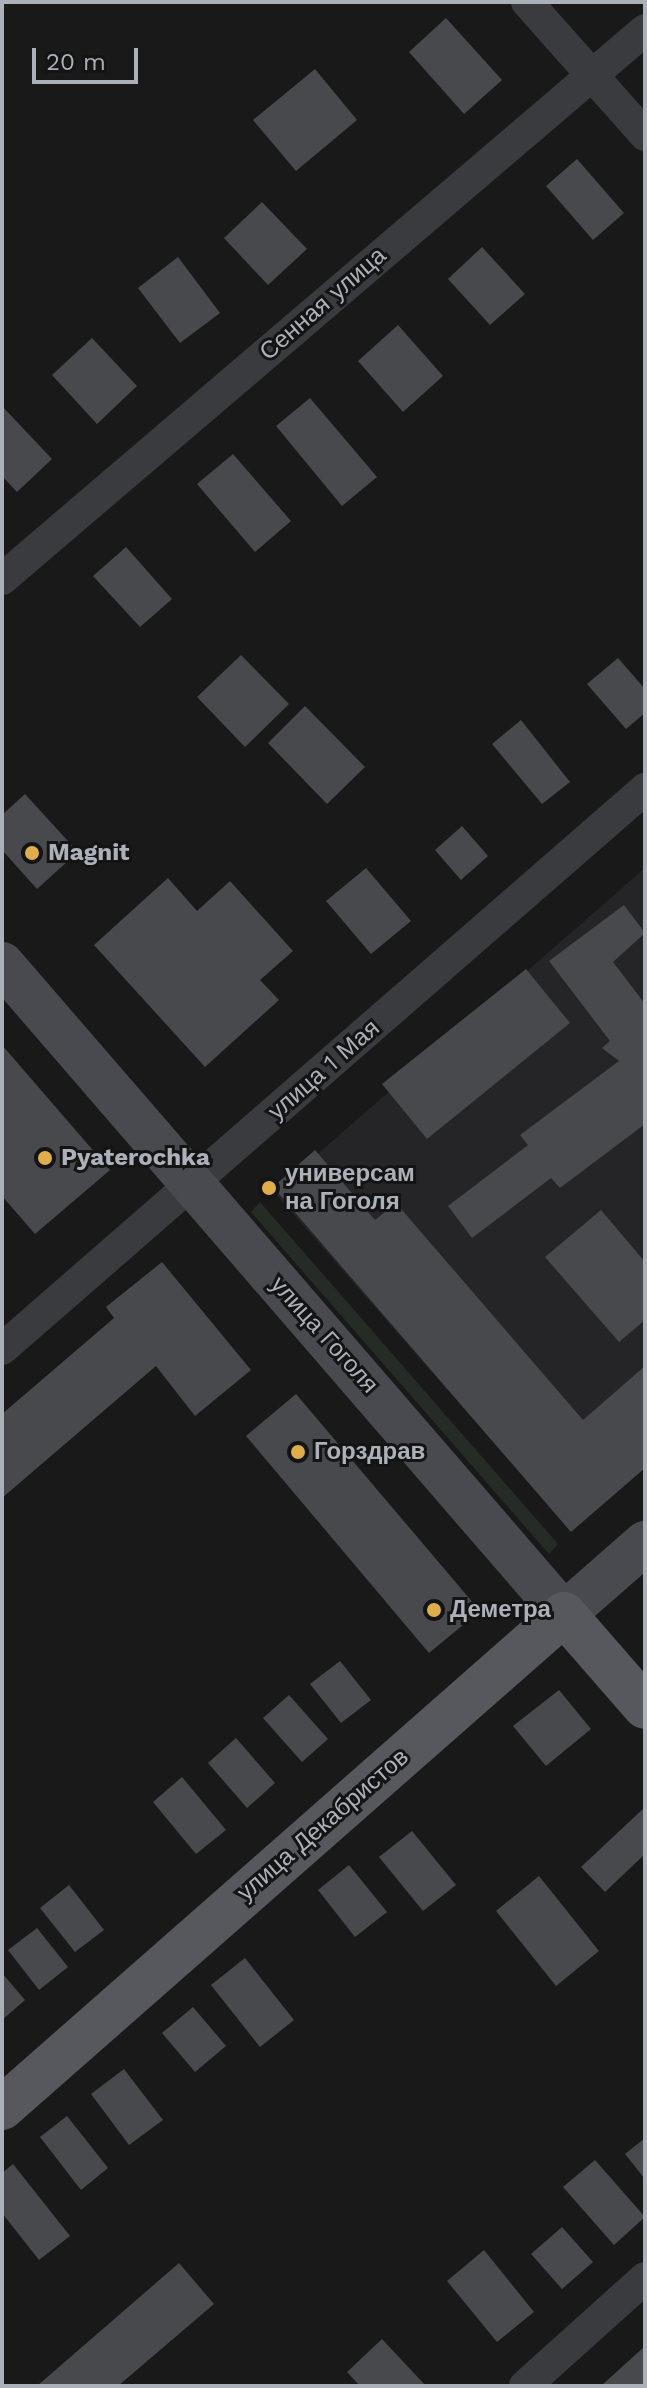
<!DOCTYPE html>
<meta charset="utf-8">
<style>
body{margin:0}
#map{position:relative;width:647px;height:2388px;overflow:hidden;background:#19191a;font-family:"Work Sans",sans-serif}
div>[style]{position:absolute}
.built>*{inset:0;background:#252527}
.green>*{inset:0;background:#252c26}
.building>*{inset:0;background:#48494d}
.street>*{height:32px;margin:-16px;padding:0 16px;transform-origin:16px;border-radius:16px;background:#3a3b3f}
.secondary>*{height:44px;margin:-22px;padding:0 22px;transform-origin:22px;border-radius:22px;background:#484a4f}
.primary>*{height:44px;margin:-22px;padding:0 22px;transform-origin:22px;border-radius:22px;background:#56585e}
.dots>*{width:22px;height:22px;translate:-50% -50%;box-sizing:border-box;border:4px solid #141415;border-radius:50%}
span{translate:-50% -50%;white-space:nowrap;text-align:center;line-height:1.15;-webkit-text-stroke:6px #141415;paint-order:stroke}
.street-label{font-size:24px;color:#acb0b9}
.poi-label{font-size:24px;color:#acb0b9;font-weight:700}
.left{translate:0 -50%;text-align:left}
.frame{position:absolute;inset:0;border:4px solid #acb0b9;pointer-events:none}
.scale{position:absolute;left:32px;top:48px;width:106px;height:36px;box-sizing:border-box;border:4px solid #acb0b9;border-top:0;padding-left:10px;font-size:24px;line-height:28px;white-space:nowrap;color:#acb0b9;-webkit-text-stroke:6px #141415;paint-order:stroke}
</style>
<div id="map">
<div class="built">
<div style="clip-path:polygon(645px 868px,645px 1466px,571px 1531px,274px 1192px)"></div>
</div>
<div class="green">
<div style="clip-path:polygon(260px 1202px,558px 1544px,549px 1554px,251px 1212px)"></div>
</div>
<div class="building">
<div style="clip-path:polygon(446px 18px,502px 80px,464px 114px,409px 52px)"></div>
<div style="clip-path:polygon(315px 69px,357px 120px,296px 171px,253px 120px)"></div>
<div style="clip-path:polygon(577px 159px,624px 213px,593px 240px,546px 186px)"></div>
<div style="clip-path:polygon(262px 202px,307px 249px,268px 285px,224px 238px)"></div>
<div style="clip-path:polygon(482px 247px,525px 294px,490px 325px,448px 279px)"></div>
<div style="clip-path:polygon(178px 257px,220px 313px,180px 343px,138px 288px)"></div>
<div style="clip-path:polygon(398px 325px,443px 376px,403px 412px,358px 361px)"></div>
<div style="clip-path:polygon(92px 338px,137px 386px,97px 424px,52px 375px)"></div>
<div style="clip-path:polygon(310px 398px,377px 477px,342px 506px,276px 426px)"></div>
<div style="clip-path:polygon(2px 406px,52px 459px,17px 492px,2px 476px)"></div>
<div style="clip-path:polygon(233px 454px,291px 521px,255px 552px,197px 484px)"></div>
<div style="clip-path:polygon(126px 547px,172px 599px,140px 627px,93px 576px)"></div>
<div style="clip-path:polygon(241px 655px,289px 704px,245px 747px,197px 697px)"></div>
<div style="clip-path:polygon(618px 658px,645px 689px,645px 713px,626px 729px,587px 684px)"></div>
<div style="clip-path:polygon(305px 706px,365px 767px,327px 804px,268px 743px)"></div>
<div style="clip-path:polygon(521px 720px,570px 782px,542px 804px,492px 744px)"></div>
<div style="clip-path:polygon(25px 794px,78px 852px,37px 889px,2px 850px,2px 815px)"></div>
<div style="clip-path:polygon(462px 826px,488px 856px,461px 880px,435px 850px)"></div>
<div style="clip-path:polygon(366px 868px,411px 921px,371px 954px,326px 901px)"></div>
<div style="clip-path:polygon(168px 878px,197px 911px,230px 881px,293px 951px,260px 980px,279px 1000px,205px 1067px,94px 945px)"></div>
<div style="clip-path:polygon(624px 905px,645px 933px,613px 962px,645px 1004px,645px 1124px,560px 1188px,551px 1178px,472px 1238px,448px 1206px,528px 1145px,520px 1135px,619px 1061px,602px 1048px,610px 1041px,549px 961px)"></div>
<div style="clip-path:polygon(526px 969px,570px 1023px,427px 1139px,382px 1084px)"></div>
<div style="clip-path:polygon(2px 1045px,110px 1170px,35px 1234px,2px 1196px)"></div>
<div style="clip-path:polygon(315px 1150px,375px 1220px,396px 1203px,583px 1420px,645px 1366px,645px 1468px,571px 1532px,273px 1187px)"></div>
<div style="clip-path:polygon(601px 1210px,645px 1262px,645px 1320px,619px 1342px,545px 1257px)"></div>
<div style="clip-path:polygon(162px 1262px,251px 1370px,195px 1416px,156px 1366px,2px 1498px,2px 1414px,114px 1318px,106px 1307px)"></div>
<div style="clip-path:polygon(296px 1394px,480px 1611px,429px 1653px,246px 1436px)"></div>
<div style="clip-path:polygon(340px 1661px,371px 1700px,341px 1723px,310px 1684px)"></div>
<div style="clip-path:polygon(559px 1690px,591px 1729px,546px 1766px,513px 1726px)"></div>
<div style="clip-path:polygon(289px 1695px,328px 1739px,302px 1762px,263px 1718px)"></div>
<div style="clip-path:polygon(236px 1738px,275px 1783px,247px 1808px,208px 1763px)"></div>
<div style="clip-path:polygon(182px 1777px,226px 1830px,196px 1854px,153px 1802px)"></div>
<div style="clip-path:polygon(645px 1807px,645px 1854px,605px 1892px,581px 1867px)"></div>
<div style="clip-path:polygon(412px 1831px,456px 1885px,423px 1911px,379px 1857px)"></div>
<div style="clip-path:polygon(349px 1865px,387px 1912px,355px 1937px,318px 1890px)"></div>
<div style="clip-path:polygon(539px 1876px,599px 1951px,556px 1986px,496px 1911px)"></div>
<div style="clip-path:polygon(69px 1885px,104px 1930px,75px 1952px,40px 1908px)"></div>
<div style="clip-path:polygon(37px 1928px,68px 1967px,39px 1990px,8px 1950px)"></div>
<div style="clip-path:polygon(245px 1958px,294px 2020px,260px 2047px,211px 1985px)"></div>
<div style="clip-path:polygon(2px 1973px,25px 2000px,2px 2020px)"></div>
<div style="clip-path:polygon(193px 2007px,226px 2046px,195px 2072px,162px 2033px)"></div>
<div style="clip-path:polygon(124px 2069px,163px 2120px,129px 2145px,91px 2094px)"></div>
<div style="clip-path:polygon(67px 2116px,108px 2168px,81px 2190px,40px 2137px)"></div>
<div style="clip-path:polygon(645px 2138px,645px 2179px,625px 2154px)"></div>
<div style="clip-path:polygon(595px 2160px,645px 2217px,614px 2245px,563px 2187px)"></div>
<div style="clip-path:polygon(13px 2164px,70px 2236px,39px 2260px,2px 2213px,2px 2173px)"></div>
<div style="clip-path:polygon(562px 2227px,593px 2262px,562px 2289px,531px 2254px)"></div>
<div style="clip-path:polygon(484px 2250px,534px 2312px,497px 2342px,447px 2281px)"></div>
<div style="clip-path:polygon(179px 2263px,214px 2304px,118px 2386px,37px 2386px)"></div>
<div style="clip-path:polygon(382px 2339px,426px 2386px,360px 2386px,347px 2372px)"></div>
<div style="clip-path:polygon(645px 2346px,645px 2386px,601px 2386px)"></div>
</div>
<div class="street">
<div style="left:527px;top:2px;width:178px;rotate:48.4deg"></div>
<div style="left:2px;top:579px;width:845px;rotate:-40.49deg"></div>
<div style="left:2px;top:1349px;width:853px;rotate:-41.05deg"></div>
<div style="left:525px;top:2386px;width:161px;rotate:-42deg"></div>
</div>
<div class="secondary">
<div style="left:2px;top:964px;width:859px;rotate:49.15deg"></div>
<div style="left:564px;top:1614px;width:108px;rotate:-41.2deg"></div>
</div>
<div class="primary">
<div style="left:2px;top:2108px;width:748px;rotate:-41.32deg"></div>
<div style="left:564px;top:1614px;width:123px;rotate:48.9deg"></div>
</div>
<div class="dots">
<div style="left:32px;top:853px;background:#e0ad4c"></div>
<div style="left:45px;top:1158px;background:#e0ad4c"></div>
<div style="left:269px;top:1188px;background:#e0ad4c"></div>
<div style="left:298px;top:1452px;background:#e0ad4c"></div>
<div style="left:434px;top:1610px;background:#e0ad4c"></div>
</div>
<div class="street-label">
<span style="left:323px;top:304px;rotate:-41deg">Сенная улица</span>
<span style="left:324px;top:1070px;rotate:-41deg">улица 1 Мая</span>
<span style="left:324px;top:1335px;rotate:48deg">улица Гоголя</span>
<span style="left:323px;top:1825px;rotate:-41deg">улица Декабристов</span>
</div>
<div class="poi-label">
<span class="left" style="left:48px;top:853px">Magnit</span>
<span class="left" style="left:61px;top:1158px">Pyaterochka</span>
<span class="left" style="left:285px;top:1188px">универсам<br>на Гоголя</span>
<span class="left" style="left:314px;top:1452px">Горздрав</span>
<span class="left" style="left:450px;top:1610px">Деметра</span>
</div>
<div class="frame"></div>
<div class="scale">20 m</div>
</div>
